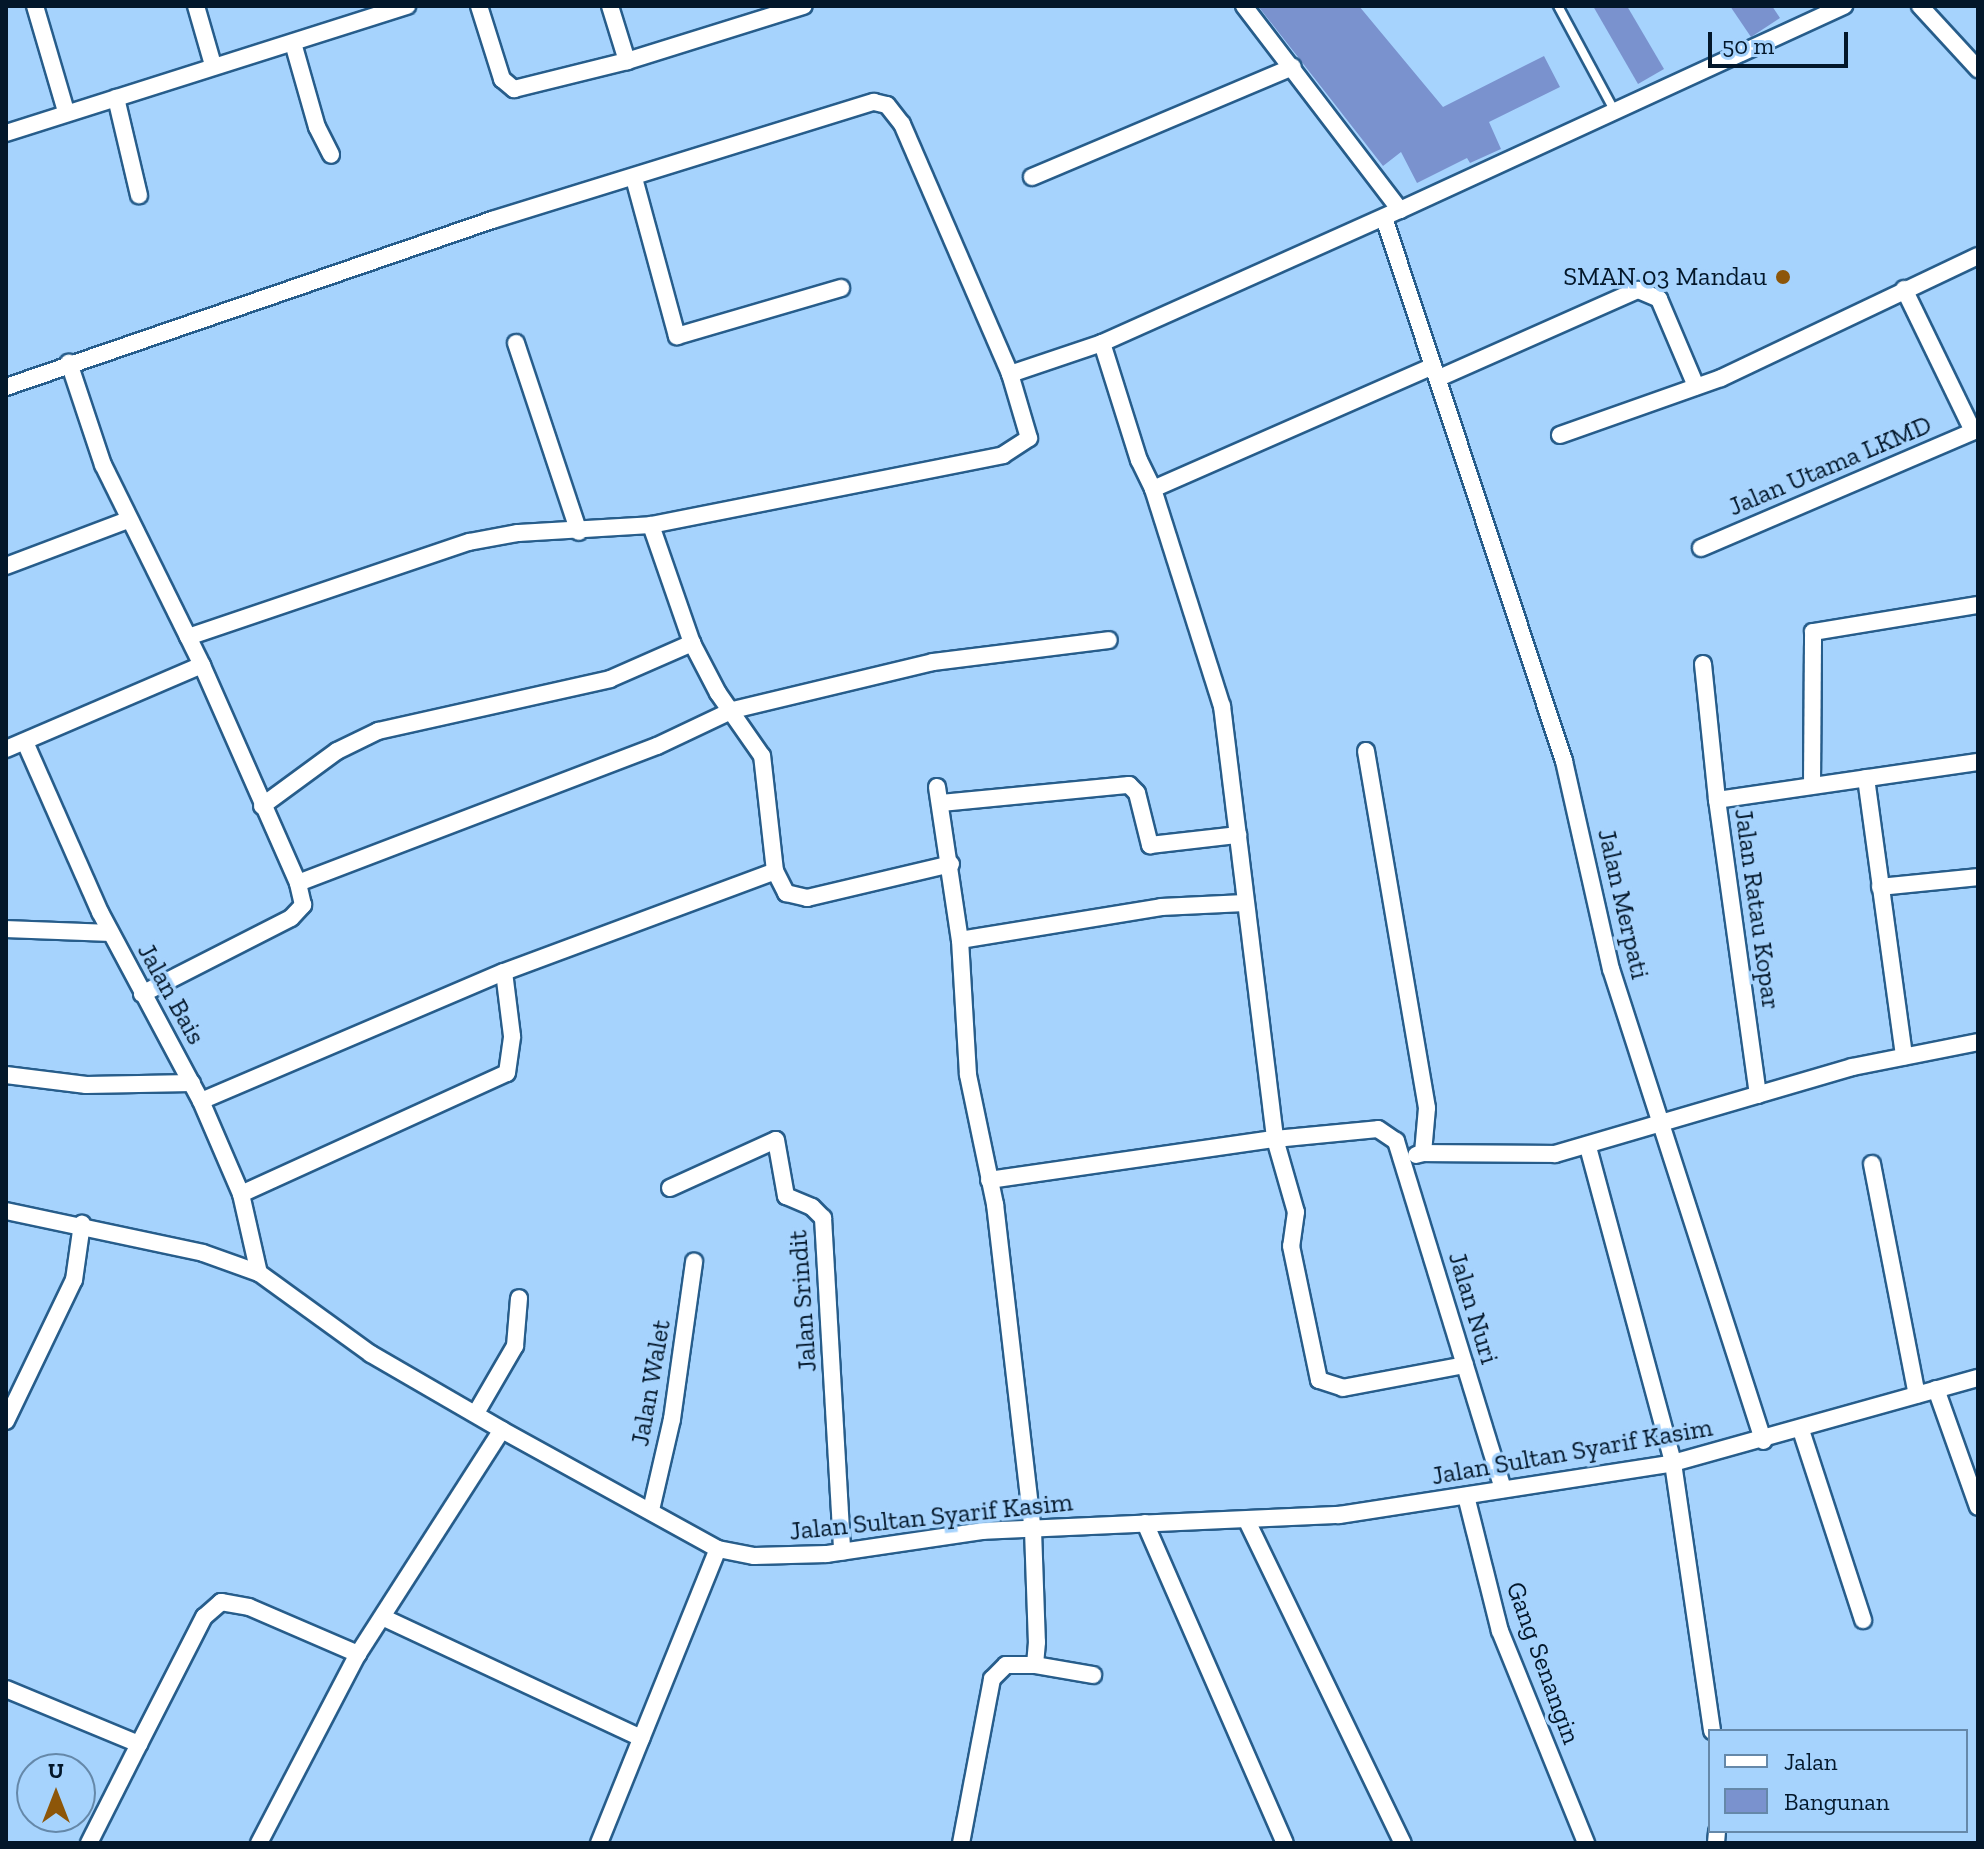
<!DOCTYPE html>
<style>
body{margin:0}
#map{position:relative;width:1984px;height:1849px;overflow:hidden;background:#a6d3fd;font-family:"Zilla Slab",serif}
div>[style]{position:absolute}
.building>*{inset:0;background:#7a92ce}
.roads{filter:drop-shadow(2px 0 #275d8b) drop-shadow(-2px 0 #275d8b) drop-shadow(0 2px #275d8b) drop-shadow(0 -2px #275d8b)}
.service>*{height:8px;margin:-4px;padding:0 4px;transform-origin:4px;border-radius:4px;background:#fff}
.minor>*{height:16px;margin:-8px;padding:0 8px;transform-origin:8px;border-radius:8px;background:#fff}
.dots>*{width:22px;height:22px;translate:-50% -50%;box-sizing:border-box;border:4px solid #a6d3fd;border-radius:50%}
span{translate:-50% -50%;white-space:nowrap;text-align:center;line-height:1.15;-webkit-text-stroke:7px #a6d3fd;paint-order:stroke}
.poi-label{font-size:26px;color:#03172a}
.right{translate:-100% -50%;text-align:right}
.street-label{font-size:26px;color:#03172a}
.frame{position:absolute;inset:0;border:8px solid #03172a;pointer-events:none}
.legend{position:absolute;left:1708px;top:1729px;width:260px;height:104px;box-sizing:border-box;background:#a6d3fd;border:2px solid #6588a9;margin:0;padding:10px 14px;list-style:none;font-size:24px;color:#03172a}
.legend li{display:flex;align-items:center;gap:16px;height:40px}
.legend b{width:40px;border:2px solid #6588a9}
.north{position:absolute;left:16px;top:1753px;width:80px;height:80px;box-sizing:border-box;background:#a6d3fd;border:2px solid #6588a9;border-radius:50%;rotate:0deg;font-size:22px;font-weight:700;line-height:32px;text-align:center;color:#03172a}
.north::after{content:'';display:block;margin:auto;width:28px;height:36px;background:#8d5609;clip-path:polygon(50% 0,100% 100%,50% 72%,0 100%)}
.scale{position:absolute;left:1708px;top:32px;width:140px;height:36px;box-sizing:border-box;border:4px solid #03172a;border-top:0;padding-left:10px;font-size:24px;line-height:28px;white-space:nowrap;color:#03172a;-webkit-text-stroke:6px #a6d3fd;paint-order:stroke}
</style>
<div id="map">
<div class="building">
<div style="clip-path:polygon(1258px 6px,1359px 6px,1443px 107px,1544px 56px,1560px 87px,1489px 122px,1501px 149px,1470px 163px,1467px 158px,1417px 183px,1401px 152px,1383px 166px)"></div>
<div style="clip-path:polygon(1593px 6px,1627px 6px,1664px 69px,1638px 84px)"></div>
<div style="clip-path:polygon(1730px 6px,1772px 6px,1780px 18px,1751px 37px)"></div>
</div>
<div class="roads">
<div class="service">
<div style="left:1558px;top:6px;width:120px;rotate:61.7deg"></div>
</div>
<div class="minor">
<div style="left:35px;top:6px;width:109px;rotate:73.6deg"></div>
<div style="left:196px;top:6px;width:61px;rotate:73.9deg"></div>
<div style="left:479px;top:6px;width:77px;rotate:72.5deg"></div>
<div style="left:502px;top:79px;width:16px;rotate:40deg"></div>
<div style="left:514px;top:89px;width:116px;rotate:-13.9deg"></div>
<div style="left:627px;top:61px;width:185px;rotate:-17.3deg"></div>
<div style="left:610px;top:6px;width:58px;rotate:72.8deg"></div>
<div style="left:1244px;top:6px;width:257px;rotate:52.6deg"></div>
<div style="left:1400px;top:210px;width:489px;rotate:-24.7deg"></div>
<div style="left:1920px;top:6px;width:86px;rotate:47.4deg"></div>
<div style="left:293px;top:43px;width:87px;rotate:74.1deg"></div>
<div style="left:317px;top:127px;width:31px;rotate:63deg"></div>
<div style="left:116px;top:98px;width:100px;rotate:76.7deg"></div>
<div style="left:6px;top:133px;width:421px;rotate:-17.6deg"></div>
<div style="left:1032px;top:177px;width:283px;rotate:-22.9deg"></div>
<div style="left:634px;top:178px;width:164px;rotate:74.8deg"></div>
<div style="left:677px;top:336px;width:171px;rotate:-16.3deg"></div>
<div style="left:1384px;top:218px;width:572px;rotate:71.66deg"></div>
<div style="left:1564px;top:761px;width:213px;rotate:77.3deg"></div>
<div style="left:1611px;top:969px;width:496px;rotate:72.1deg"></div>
<div style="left:1904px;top:289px;width:158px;rotate:64.1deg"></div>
<div style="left:516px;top:343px;width:199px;rotate:71.6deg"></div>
<div style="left:1102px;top:343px;width:123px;rotate:72.5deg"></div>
<div style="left:1139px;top:460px;width:32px;rotate:64deg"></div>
<div style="left:1153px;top:489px;width:306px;rotate:-23.7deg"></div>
<div style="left:1439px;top:378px;width:218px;rotate:-23.9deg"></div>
<div style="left:1638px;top:290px;width:23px;rotate:23deg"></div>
<div style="left:1659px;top:299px;width:95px;rotate:67deg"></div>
<div style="left:6px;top:387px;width:514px;rotate:-18.96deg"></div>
<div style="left:492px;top:220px;width:400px;rotate:-17.2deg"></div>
<div style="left:874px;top:102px;width:13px;rotate:13deg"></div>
<div style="left:887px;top:105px;width:24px;rotate:52deg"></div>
<div style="left:902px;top:124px;width:272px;rotate:66.6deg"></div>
<div style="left:1010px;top:374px;width:97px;rotate:-18.6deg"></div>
<div style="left:1102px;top:343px;width:326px;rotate:-24.1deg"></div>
<div style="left:1560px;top:435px;width:171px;rotate:-19.5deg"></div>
<div style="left:1721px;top:378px;width:284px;rotate:-25.4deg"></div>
<div style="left:1153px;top:489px;width:228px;rotate:72.4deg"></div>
<div style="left:1222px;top:706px;width:436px;rotate:83deg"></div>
<div style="left:1275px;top:1139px;width:103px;rotate:-5.5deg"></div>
<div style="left:1378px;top:1129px;width:22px;rotate:34deg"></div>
<div style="left:1396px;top:1141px;width:364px;rotate:72.9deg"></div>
<div style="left:1701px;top:548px;width:301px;rotate:-23.2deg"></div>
<div style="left:6px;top:566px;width:130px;rotate:-20.7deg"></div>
<div style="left:188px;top:637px;width:297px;rotate:-18.7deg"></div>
<div style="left:469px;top:542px;width:50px;rotate:-10.4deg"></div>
<div style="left:518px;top:533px;width:133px;rotate:-3.4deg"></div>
<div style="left:651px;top:525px;width:359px;rotate:-11.2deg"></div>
<div style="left:1003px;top:455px;width:31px;rotate:-33deg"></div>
<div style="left:1029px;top:438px;width:67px;rotate:-106.5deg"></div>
<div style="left:1703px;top:664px;width:137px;rotate:84.1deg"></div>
<div style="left:25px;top:742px;width:186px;rotate:66.2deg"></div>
<div style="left:100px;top:912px;width:214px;rotate:61.9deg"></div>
<div style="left:201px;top:1101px;width:101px;rotate:66.7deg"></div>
<div style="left:241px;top:1194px;width:81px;rotate:77.2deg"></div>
<div style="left:6px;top:749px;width:213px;rotate:-23.2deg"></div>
<div style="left:202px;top:665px;width:223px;rotate:-116.3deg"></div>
<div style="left:103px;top:465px;width:108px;rotate:-108.4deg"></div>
<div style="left:1366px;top:751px;width:362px;rotate:80.3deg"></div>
<div style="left:1427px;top:1108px;width:45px;rotate:95.1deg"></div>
<div style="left:1423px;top:1153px;width:7px;rotate:164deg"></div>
<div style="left:1866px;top:778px;width:281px;rotate:82.2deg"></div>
<div style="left:1812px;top:785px;width:153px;rotate:-89.6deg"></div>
<div style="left:1813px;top:632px;width:167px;rotate:-9.3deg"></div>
<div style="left:937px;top:787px;width:155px;rotate:81.5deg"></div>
<div style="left:960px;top:940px;width:135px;rotate:86.6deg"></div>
<div style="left:968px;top:1075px;width:132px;rotate:78.2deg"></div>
<div style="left:995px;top:1204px;width:328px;rotate:83.4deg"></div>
<div style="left:1033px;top:1530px;width:112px;rotate:88deg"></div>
<div style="left:1037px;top:1642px;width:23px;rotate:95deg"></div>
<div style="left:1035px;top:1665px;width:29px;rotate:180deg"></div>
<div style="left:1006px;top:1665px;width:20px;rotate:135deg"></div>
<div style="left:992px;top:1679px;width:167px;rotate:100.7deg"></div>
<div style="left:941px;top:803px;width:189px;rotate:-5.5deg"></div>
<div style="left:1129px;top:785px;width:11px;rotate:45deg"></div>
<div style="left:1137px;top:793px;width:54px;rotate:76deg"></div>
<div style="left:1150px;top:845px;width:89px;rotate:-6.5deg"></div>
<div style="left:262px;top:806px;width:93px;rotate:-36.3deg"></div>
<div style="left:337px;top:751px;width:46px;rotate:-26deg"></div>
<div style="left:378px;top:731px;width:238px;rotate:-12.6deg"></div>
<div style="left:610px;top:679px;width:90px;rotate:-23.7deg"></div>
<div style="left:775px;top:871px;width:25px;rotate:63deg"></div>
<div style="left:786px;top:893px;width:22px;rotate:13deg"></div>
<div style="left:807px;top:898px;width:148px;rotate:-13.3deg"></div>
<div style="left:298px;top:883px;width:384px;rotate:-20.9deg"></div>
<div style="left:657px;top:746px;width:84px;rotate:-25.3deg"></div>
<div style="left:733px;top:710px;width:206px;rotate:-13.5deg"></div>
<div style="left:933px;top:662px;width:177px;rotate:-7.1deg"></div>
<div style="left:1880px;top:887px;width:99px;rotate:-5.8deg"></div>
<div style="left:6px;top:929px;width:104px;rotate:2.2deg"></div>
<div style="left:960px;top:940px;width:204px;rotate:-9.3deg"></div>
<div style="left:1161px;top:907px;width:84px;rotate:-2.7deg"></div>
<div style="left:142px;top:994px;width:167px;rotate:-27deg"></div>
<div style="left:291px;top:918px;width:18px;rotate:-47deg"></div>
<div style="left:303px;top:905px;width:23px;rotate:-103deg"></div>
<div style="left:298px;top:883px;width:238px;rotate:-113.8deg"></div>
<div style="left:6px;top:1075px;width:81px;rotate:7.1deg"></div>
<div style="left:86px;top:1085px;width:106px;rotate:-1.1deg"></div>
<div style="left:1758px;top:1095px;width:298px;rotate:-97.9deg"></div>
<div style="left:1717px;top:800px;width:264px;rotate:-8.3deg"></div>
<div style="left:201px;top:1101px;width:329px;rotate:-23.1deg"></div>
<div style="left:504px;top:972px;width:289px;rotate:-20.4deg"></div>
<div style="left:775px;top:871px;width:116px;rotate:-96.4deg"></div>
<div style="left:762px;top:756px;width:77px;rotate:-124.9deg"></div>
<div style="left:718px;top:693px;width:56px;rotate:-117.5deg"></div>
<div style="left:692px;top:643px;width:125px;rotate:-109.2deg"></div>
<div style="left:1588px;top:1147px;width:327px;rotate:74.9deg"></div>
<div style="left:1673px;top:1463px;width:271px;rotate:81.7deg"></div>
<div style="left:1423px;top:1153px;width:132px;rotate:0.4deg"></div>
<div style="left:1555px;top:1154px;width:309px;rotate:-16.3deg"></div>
<div style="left:1852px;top:1067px;width:128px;rotate:-11.2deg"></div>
<div style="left:1872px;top:1164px;width:235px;rotate:79deg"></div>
<div style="left:989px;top:1180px;width:289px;rotate:-8.2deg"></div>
<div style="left:1275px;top:1139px;width:76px;rotate:74deg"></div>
<div style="left:1296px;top:1212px;width:34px;rotate:98deg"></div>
<div style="left:1291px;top:1246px;width:137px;rotate:78.2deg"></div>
<div style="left:1319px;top:1380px;width:25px;rotate:18deg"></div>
<div style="left:1343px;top:1388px;width:124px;rotate:-10.7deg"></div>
<div style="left:670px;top:1188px;width:116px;rotate:-24.4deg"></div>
<div style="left:776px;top:1140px;width:57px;rotate:79.9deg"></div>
<div style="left:786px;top:1196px;width:28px;rotate:23deg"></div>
<div style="left:812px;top:1207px;width:16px;rotate:45deg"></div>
<div style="left:823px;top:1218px;width:334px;rotate:86.7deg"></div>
<div style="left:241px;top:1194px;width:292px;rotate:-24.5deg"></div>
<div style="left:507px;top:1073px;width:37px;rotate:-82deg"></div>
<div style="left:512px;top:1036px;width:64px;rotate:-97.1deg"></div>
<div style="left:6px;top:1211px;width:201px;rotate:12deg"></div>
<div style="left:203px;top:1253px;width:59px;rotate:19.7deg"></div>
<div style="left:259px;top:1273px;width:138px;rotate:35.9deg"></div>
<div style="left:371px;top:1354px;width:151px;rotate:30.1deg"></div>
<div style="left:502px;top:1430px;width:247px;rotate:28.9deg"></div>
<div style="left:718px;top:1549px;width:37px;rotate:11deg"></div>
<div style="left:754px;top:1556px;width:73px;rotate:-1.6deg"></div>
<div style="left:827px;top:1554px;width:157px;rotate:-8.4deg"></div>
<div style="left:982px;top:1531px;width:357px;rotate:-2.6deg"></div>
<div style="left:1339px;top:1515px;width:338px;rotate:-8.8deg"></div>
<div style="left:1673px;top:1463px;width:317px;rotate:-15.6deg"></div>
<div style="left:1936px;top:1389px;width:125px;rotate:70.4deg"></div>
<div style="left:476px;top:1413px;width:78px;rotate:-59.8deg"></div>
<div style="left:515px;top:1346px;width:48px;rotate:-85.2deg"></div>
<div style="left:6px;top:1421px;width:157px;rotate:-64.3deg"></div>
<div style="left:74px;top:1280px;width:57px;rotate:-81.9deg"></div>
<div style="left:1801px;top:1430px;width:200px;rotate:71.9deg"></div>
<div style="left:1466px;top:1496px;width:139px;rotate:75.9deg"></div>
<div style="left:1500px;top:1631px;width:229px;rotate:67.9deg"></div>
<div style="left:651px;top:1510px;width:93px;rotate:-77deg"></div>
<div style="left:672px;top:1419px;width:159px;rotate:-82deg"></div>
<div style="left:1247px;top:1521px;width:358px;rotate:64.2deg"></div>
<div style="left:1145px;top:1523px;width:349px;rotate:66.4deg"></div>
<div style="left:384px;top:1618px;width:284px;rotate:25deg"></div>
<div style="left:1035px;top:1665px;width:59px;rotate:9.8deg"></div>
<div style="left:6px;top:1689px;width:144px;rotate:22.5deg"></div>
<div style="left:139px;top:1744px;width:143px;rotate:-62.9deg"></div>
<div style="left:204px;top:1617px;width:23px;rotate:-41deg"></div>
<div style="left:221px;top:1602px;width:28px;rotate:10deg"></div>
<div style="left:249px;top:1607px;width:119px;rotate:23.3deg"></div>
<div style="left:358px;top:1654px;width:266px;rotate:-57.3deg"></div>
<div style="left:89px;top:1843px;width:111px;rotate:-63.2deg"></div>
<div style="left:259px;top:1843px;width:213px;rotate:-62.4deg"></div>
<div style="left:599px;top:1843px;width:317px;rotate:-68deg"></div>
<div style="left:1716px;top:1843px;width:12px;rotate:-85deg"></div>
</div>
</div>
<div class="dots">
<div style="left:1783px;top:277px;background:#8d5609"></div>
</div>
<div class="poi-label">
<span class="right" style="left:1767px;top:277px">SMAN 03 Mandau</span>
</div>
<div class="street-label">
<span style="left:1830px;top:466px;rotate:-23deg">Jalan Utama LKMD</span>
<span style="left:1623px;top:904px;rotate:77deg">Jalan Merpati</span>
<span style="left:1757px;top:909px;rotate:82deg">Jalan Ratau Kopar</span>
<span style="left:171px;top:994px;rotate:61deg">Jalan Bais</span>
<span style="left:803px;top:1301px;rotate:-94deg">Jalan Srindit</span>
<span style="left:1473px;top:1308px;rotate:73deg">Jalan Nuri</span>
<span style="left:651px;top:1383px;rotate:-80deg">Jalan Walet</span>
<span style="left:1572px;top:1452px;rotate:-10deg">Jalan Sultan Syarif Kasim</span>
<span style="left:931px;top:1517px;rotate:-6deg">Jalan Sultan Syarif Kasim</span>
<span style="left:1543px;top:1663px;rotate:70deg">Gang Senangin</span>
</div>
<div class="frame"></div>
<ul class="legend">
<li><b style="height:10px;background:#fff"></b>Jalan</li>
<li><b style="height:22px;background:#7a92ce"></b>Bangunan</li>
</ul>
<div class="north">U</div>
<div class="scale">50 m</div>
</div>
